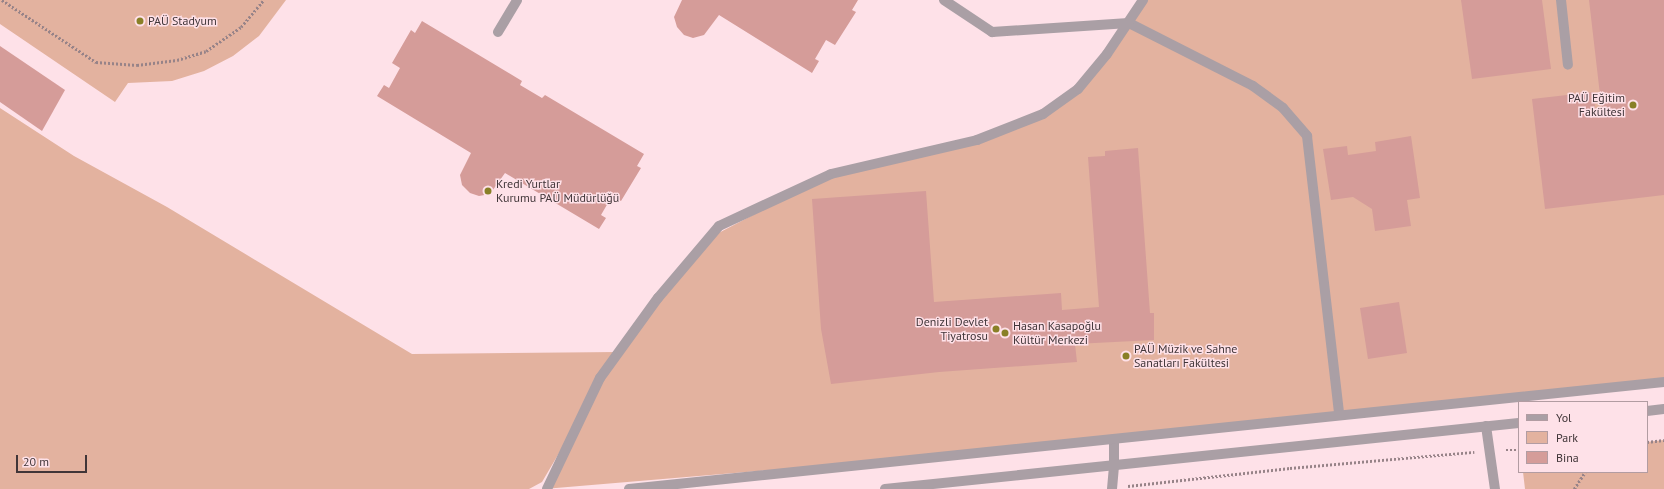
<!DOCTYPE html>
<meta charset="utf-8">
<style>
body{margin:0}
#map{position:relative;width:1664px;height:489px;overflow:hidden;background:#fee1e8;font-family:"PT Sans",sans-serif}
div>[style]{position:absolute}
.green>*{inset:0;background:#e3b29f}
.building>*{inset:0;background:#d59c99}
.path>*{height:2.5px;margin-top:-1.25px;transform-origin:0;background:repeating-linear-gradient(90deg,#978388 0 2px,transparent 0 4px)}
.service>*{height:10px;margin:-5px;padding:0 5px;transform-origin:5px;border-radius:5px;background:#aa9fa5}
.minor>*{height:10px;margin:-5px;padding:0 5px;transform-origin:5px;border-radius:5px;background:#aa9fa5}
.dots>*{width:11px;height:11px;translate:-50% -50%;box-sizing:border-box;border:2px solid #fee1e8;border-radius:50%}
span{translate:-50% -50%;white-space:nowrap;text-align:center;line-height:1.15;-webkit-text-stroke:3px #fee1e8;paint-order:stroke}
.poi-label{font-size:12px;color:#403538}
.left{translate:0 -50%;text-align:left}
.right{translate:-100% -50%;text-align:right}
.legend{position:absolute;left:1518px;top:401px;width:130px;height:72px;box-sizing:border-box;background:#fee1e8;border:1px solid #b29ca2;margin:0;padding:5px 7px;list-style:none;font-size:12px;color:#403538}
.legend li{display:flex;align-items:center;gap:8px;height:20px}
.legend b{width:20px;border:1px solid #b29ca2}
.scale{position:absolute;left:16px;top:455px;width:71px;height:18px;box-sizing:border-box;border:2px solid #403538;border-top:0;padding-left:5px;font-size:12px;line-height:14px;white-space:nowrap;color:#403538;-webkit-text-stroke:3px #fee1e8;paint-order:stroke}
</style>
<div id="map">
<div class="green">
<div style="clip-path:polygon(0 0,286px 0,259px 36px,233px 56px,204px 71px,172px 81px,128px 83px,115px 102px,0 24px)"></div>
<div style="clip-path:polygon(1142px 0,1664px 0,1664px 384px,1114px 441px,544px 489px,609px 368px,542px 482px,529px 489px,0 489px,0 108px,74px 156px,167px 207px,412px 354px,618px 352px,709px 238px,831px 174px,977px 140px,1043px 114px,1078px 89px)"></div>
<div style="clip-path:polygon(1664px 440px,1664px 489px,1525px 489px,1523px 472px,1647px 472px,1647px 442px)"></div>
</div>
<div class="building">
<div style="clip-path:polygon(682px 0,858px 0,852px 10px,856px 12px,835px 45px,826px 40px,815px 59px,819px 61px,812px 73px,719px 15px,704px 35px,693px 38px,684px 35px,677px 27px,674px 17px)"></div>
<div style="clip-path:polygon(1461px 0,1542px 0,1551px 69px,1472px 79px)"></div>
<div style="clip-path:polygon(1589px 0,1664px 0,1664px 195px,1545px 209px,1532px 99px,1593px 92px,1596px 113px,1602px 112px)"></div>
<div style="clip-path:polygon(422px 21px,522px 81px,520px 85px,542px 98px,545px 95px,644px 154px,637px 166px,641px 168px,621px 201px,612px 196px,601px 215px,606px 218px,599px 229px,505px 173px,490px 194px,479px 196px,470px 193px,462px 185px,460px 175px,471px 153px,377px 96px,384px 85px,389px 88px,400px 68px,392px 63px,411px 30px,415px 33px)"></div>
<div style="clip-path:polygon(0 46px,65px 90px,42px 131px,0 102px)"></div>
<div style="clip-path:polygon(1411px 136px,1420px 198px,1407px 200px,1411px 226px,1375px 231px,1372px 209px,1353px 197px,1331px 200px,1323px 149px,1347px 146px,1348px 155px,1376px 151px,1375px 142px)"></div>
<div style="clip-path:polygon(1138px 148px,1150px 313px,1154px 313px,1154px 340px,1075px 344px,1077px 362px,939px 372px,831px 384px,821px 329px,812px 199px,926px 191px,934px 302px,1061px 293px,1062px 310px,1099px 307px,1088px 157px,1105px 156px,1105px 151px)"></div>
<div style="clip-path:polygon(1399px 302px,1407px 353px,1368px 359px,1360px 308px)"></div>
</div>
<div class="path">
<div style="left:2px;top:0;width:113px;rotate:33.4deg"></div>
<div style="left:96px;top:62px;width:41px;rotate:4.2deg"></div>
<div style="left:137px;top:65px;width:40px;rotate:-7.1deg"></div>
<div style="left:177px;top:60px;width:30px;rotate:-17deg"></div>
<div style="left:206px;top:51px;width:42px;rotate:-34.4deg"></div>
<div style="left:241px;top:27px;width:35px;rotate:-50deg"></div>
<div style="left:1647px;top:442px;width:17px;rotate:-7deg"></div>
<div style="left:1506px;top:450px;width:13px"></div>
<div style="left:1128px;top:486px;width:163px;rotate:-6.3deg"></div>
<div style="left:1290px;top:468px;width:185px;rotate:-5deg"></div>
<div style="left:1574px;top:489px;width:20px;rotate:-57deg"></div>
</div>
<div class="service">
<div style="left:944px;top:0;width:58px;rotate:33.7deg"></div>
<div style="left:992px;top:32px;width:137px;rotate:-3.8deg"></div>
<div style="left:1129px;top:23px;width:139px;rotate:26.9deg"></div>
<div style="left:1253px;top:86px;width:37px;rotate:36deg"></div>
<div style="left:1283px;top:108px;width:37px;rotate:49deg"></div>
<div style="left:1307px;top:136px;width:280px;rotate:83.4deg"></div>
<div style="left:1561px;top:0;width:65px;rotate:83.9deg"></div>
<div style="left:1486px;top:426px;width:64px;rotate:81.9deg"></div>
<div style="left:547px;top:489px;width:123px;rotate:-64.5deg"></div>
<div style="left:600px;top:378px;width:99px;rotate:-54.1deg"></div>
<div style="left:658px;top:298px;width:94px;rotate:-49.7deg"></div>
<div style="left:719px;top:226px;width:123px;rotate:-24.9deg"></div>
<div style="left:831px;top:174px;width:150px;rotate:-13.1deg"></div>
<div style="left:977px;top:140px;width:71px;rotate:-21.5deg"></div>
<div style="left:1043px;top:114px;width:43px;rotate:-35.5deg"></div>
<div style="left:1078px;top:89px;width:45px;rotate:-50.4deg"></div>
<div style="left:1107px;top:54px;width:65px;rotate:-56.3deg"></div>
<div style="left:1112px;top:489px;width:22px;rotate:-85deg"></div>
</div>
<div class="minor">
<div style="left:498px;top:32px;width:37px;rotate:-59deg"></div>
<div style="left:1647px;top:411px;width:17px;rotate:-7deg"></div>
<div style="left:1114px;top:467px;width:26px;rotate:-90deg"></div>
<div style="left:629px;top:489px;width:1041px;rotate:-5.9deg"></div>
<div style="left:885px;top:489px;width:637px;rotate:-5.94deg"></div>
</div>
<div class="dots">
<div style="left:140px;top:21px;background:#898027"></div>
<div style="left:1633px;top:105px;background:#898027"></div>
<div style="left:488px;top:191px;background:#898027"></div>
<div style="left:996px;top:329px;background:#898027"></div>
<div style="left:1005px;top:333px;background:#898027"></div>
<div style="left:1126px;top:356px;background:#898027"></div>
</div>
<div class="poi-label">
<span class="left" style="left:148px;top:21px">PAÜ Stadyum</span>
<span class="right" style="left:1625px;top:105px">PAÜ Eğitim<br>Fakültesi</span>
<span class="left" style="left:496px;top:191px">Kredi Yurtlar<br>Kurumu PAÜ Müdürlüğü</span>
<span class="right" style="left:988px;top:329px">Denizli Devlet<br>Tiyatrosu</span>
<span class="left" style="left:1013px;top:333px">Hasan Kasapoğlu<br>Kültür Merkezi</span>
<span class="left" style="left:1134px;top:356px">PAÜ Müzik ve Sahne<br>Sanatları Fakültesi</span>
</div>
<ul class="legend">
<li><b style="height:5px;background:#aa9fa5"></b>Yol</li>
<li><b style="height:11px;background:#e3b29f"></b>Park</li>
<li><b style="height:11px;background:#d59c99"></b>Bina</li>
</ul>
<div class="scale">20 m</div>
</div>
